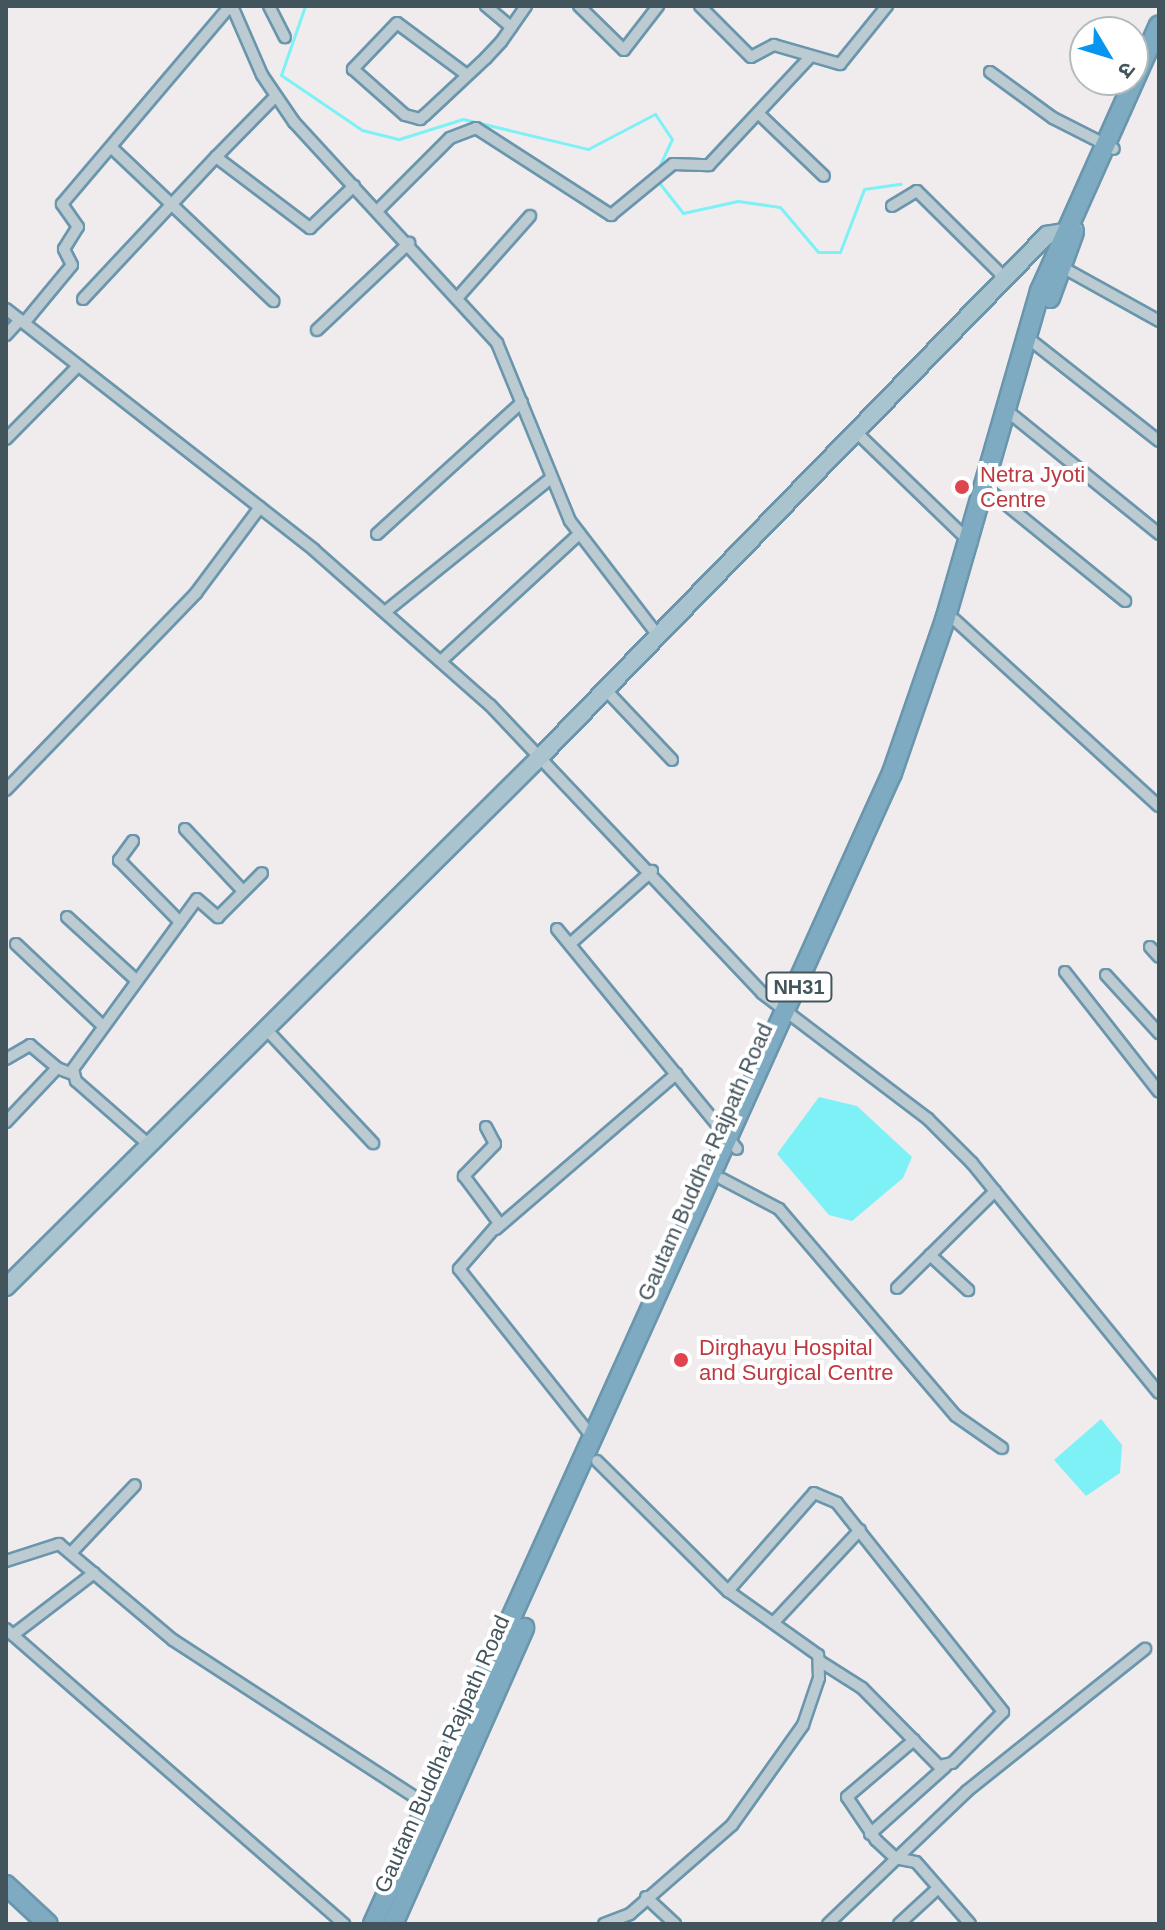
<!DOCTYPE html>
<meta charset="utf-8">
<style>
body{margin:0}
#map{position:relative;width:1165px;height:1930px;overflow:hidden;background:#f0eced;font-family:Helvetica,"Noto Sans Devanagari",sans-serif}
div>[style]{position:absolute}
.water>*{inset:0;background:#7df1f5}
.stream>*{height:3px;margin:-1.5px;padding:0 1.5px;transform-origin:1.5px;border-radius:1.5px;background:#7df1f5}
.roads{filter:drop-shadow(2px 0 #6a96ad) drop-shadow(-2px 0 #6a96ad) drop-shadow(0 2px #6a96ad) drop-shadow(0 -2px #6a96ad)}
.street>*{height:10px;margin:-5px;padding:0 5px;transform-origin:5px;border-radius:5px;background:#bbcbd1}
.primary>*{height:16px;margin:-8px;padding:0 8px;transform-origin:8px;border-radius:8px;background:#a9c3cf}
.highway>*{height:18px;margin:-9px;padding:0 9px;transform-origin:9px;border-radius:9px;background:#7fabc2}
.dots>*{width:22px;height:22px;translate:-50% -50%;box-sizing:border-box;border:4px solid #fff;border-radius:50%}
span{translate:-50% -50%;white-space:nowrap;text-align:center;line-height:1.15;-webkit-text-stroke:8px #fff;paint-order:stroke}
.shield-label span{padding:2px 6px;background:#fff;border:2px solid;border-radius:6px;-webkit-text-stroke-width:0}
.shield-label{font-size:20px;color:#43555c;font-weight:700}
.health-label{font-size:22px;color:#be3a42}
.left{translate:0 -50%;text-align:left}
.street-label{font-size:22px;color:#43555c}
.frame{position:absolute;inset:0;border:8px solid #43555c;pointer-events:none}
.north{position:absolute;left:1069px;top:16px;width:80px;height:80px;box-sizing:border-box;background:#fff;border:2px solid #b4bbbe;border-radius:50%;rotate:128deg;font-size:22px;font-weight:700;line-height:32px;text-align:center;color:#43555c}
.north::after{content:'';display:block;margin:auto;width:28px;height:36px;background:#0696f0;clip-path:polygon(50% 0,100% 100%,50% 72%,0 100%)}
</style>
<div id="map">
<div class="water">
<div style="clip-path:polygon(819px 1097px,857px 1106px,912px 1157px,903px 1178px,852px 1221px,829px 1215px,777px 1154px)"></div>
<div style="clip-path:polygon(1101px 1419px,1122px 1445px,1120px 1473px,1086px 1496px,1054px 1460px)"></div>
</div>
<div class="stream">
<div style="left:305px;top:6px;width:73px;rotate:109.2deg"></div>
<div style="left:281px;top:75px;width:98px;rotate:34.2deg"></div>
<div style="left:362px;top:130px;width:38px;rotate:14deg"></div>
<div style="left:399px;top:139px;width:67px;rotate:-17.4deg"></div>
<div style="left:463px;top:119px;width:129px;rotate:13.5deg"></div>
<div style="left:588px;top:149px;width:76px;rotate:-27.6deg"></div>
<div style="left:655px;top:114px;width:30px;rotate:56deg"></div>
<div style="left:672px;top:139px;width:38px;rotate:115deg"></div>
<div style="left:657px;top:180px;width:42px;rotate:51.8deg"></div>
<div style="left:683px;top:213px;width:56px;rotate:-12.3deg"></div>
<div style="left:738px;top:201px;width:42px;rotate:8.1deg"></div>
<div style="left:780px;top:207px;width:59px;rotate:49.8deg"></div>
<div style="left:818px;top:252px;width:22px"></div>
<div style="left:840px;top:252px;width:67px;rotate:-69.1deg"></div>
<div style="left:864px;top:189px;width:37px;rotate:-8deg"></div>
</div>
<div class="roads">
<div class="street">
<div style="left:232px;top:6px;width:75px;rotate:66.5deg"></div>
<div style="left:262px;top:75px;width:57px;rotate:55.8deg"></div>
<div style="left:294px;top:122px;width:300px;rotate:47.4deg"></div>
<div style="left:497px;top:343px;width:192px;rotate:67.7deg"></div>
<div style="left:570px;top:521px;width:141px;rotate:52.5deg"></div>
<div style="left:269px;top:6px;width:35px;rotate:63deg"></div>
<div style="left:486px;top:6px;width:33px;rotate:40deg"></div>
<div style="left:579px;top:6px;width:63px;rotate:44.4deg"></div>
<div style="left:624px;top:50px;width:56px;rotate:-52.3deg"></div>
<div style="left:700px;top:6px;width:72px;rotate:45deg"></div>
<div style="left:751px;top:57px;width:26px;rotate:-28deg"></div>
<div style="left:774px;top:45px;width:69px;rotate:16.1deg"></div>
<div style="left:840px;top:64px;width:75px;rotate:-51deg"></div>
<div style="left:990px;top:72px;width:78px;rotate:36.1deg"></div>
<div style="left:1053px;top:118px;width:68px;rotate:26.9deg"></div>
<div style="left:467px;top:75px;width:87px;rotate:-143.4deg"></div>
<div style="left:397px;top:23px;width:64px;rotate:133.7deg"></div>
<div style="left:353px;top:69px;width:69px;rotate:41.5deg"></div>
<div style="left:405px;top:115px;width:16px;rotate:15deg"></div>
<div style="left:420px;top:119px;width:6px;rotate:-39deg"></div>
<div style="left:425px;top:115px;width:83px;rotate:-43.1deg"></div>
<div style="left:486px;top:58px;width:22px;rotate:-47deg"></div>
<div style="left:501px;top:42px;width:44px;rotate:-55.2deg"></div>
<div style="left:758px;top:113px;width:91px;rotate:43.7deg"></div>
<div style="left:111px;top:147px;width:224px;rotate:43.5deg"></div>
<div style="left:216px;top:157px;width:84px;rotate:-45.5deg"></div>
<div style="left:892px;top:206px;width:29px;rotate:-31deg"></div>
<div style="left:917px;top:191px;width:124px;rotate:44.7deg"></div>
<div style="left:378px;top:210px;width:102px;rotate:-45deg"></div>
<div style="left:450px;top:138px;width:28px;rotate:-21deg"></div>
<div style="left:476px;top:128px;width:161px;rotate:32.8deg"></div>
<div style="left:611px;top:215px;width:80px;rotate:-39.4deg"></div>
<div style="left:673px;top:164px;width:36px;rotate:2deg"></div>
<div style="left:709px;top:165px;width:148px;rotate:-46.9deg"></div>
<div style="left:1062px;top:267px;width:111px;rotate:29.1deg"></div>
<div style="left:459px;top:296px;width:107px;rotate:-48.4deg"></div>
<div style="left:83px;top:299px;width:195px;rotate:-46.9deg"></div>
<div style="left:216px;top:157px;width:118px;rotate:37.1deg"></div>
<div style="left:310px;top:228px;width:61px;rotate:-43.7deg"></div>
<div style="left:6px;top:309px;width:391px;rotate:38deg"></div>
<div style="left:314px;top:550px;width:235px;rotate:41.4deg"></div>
<div style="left:490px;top:705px;width:396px;rotate:46.6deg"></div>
<div style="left:762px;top:993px;width:208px;rotate:37.2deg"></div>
<div style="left:928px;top:1119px;width:62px;rotate:45deg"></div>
<div style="left:972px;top:1163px;width:296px;rotate:50.9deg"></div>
<div style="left:24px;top:323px;width:75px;rotate:-50.4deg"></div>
<div style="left:72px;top:265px;width:18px;rotate:-117deg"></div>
<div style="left:64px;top:249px;width:26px;rotate:-58deg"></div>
<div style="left:78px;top:227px;width:28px;rotate:-125deg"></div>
<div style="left:62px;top:204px;width:260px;rotate:-49.7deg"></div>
<div style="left:317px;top:330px;width:127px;rotate:-43.4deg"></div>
<div style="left:6px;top:335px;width:21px;rotate:-47deg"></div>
<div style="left:1033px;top:342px;width:160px;rotate:38.2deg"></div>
<div style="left:1011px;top:414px;width:191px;rotate:39deg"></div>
<div style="left:854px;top:430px;width:163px;rotate:44deg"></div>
<div style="left:6px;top:439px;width:103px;rotate:-45.4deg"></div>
<div style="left:991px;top:492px;width:173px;rotate:39.1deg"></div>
<div style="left:377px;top:534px;width:196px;rotate:-42.3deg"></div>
<div style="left:385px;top:612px;width:212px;rotate:-38.9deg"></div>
<div style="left:955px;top:620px;width:276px;rotate:42.4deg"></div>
<div style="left:441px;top:661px;width:188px;rotate:-42.6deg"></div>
<div style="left:604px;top:688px;width:99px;rotate:46.6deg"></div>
<div style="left:6px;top:790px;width:274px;rotate:-46deg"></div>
<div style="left:196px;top:593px;width:107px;rotate:-53.3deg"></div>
<div style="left:185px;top:829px;width:85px;rotate:46.9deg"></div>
<div style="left:133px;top:841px;width:24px;rotate:126deg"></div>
<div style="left:119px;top:860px;width:87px;rotate:45.5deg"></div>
<div style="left:67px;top:917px;width:93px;rotate:42.4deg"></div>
<div style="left:557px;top:929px;width:284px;rotate:50.7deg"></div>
<div style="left:16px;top:944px;width:120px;rotate:43.3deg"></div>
<div style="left:570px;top:944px;width:110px;rotate:-41.7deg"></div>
<div style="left:1150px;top:947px;width:13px;rotate:48deg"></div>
<div style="left:1065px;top:972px;width:152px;rotate:51.9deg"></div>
<div style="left:1106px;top:975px;width:79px;rotate:47.6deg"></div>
<div style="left:265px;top:1028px;width:158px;rotate:46.8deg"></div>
<div style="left:6px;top:1059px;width:28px;rotate:-30deg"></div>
<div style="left:30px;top:1045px;width:35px;rotate:40deg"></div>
<div style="left:6px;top:1122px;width:74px;rotate:-46.6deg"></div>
<div style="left:57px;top:1068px;width:17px;rotate:21deg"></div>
<div style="left:486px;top:1127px;width:19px;rotate:62deg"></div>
<div style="left:495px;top:1144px;width:45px;rotate:134.1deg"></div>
<div style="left:464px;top:1176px;width:59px;rotate:53.3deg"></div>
<div style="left:499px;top:1223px;width:61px;rotate:131deg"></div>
<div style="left:459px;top:1269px;width:216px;rotate:51.6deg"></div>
<div style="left:148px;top:1144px;width:96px;rotate:-138.8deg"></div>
<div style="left:76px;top:1081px;width:12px;rotate:-104deg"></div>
<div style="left:73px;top:1069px;width:210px;rotate:-53.9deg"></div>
<div style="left:197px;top:899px;width:28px;rotate:41deg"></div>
<div style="left:218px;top:917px;width:62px;rotate:-45deg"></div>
<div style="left:722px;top:1179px;width:64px;rotate:27.8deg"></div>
<div style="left:779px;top:1209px;width:272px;rotate:49.5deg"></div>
<div style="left:956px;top:1416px;width:56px;rotate:34.8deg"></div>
<div style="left:496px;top:1229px;width:238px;rotate:-40.7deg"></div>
<div style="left:930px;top:1255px;width:52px;rotate:42.6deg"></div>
<div style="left:897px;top:1288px;width:138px;rotate:-44.7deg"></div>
<div style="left:597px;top:1461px;width:185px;rotate:44.8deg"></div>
<div style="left:71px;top:1553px;width:93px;rotate:-46.7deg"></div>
<div style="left:6px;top:1561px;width:56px;rotate:-17.8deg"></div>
<div style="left:59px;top:1544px;width:149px;rotate:40.1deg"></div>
<div style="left:173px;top:1640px;width:306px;rotate:33deg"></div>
<div style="left:776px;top:1620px;width:123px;rotate:-47deg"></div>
<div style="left:6px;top:1629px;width:449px;rotate:41.1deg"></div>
<div style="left:13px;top:1635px;width:102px;rotate:-37.4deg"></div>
<div style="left:914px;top:1740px;width:88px;rotate:139.6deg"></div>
<div style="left:847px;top:1797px;width:52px;rotate:56deg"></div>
<div style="left:876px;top:1840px;width:26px;rotate:43deg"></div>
<div style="left:895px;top:1858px;width:21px;rotate:11deg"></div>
<div style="left:916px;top:1862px;width:82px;rotate:48.9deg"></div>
<div style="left:870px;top:1834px;width:101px;rotate:-41.8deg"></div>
<div style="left:646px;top:1897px;width:40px;rotate:43deg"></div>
<div style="left:604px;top:1924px;width:28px;rotate:-21deg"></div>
<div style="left:630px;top:1914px;width:135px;rotate:-41.1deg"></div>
<div style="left:732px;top:1825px;width:123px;rotate:-54.6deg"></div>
<div style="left:803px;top:1725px;width:50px;rotate:-71.2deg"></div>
<div style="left:819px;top:1678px;width:23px;rotate:-92deg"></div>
<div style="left:818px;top:1655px;width:110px;rotate:-144.6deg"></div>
<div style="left:728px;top:1591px;width:130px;rotate:-48.7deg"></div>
<div style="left:814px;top:1493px;width:25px;rotate:23deg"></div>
<div style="left:837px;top:1503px;width:267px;rotate:51.5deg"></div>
<div style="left:1003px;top:1712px;width:72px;rotate:135deg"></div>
<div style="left:952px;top:1763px;width:13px;rotate:167deg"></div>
<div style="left:939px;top:1766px;width:110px;rotate:-134.6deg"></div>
<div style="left:862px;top:1688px;width:49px;rotate:-147.6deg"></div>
<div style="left:828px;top:1924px;width:192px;rotate:-43.7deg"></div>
<div style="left:967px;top:1791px;width:228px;rotate:-38.6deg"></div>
<div style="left:899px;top:1924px;width:52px;rotate:-42.6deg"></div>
</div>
<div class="primary">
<div style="left:6px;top:1287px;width:755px;rotate:-44.79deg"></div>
<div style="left:542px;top:755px;width:725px;rotate:-45.84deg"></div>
<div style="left:1047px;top:235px;width:28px;rotate:-10deg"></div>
</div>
<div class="highway">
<div style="left:1050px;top:298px;width:70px;rotate:-70deg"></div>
<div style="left:6px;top:1885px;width:57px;rotate:42.9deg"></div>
<div style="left:373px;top:1924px;width:1263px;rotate:-65.73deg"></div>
<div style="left:892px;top:773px;width:162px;rotate:-70.9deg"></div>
<div style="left:945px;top:620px;width:342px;rotate:-73.9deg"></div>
<div style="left:1040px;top:291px;width:291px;rotate:-65.9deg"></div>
<div style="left:393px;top:1924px;width:324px;rotate:-66.1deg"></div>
</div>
</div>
<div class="dots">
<div style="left:962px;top:487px;background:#e0444e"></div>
<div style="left:681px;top:1360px;background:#e0444e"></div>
</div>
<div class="shield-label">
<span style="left:799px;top:987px">NH31</span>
</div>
<div class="health-label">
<span class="left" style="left:980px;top:487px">Netra Jyoti<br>Centre</span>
<span class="left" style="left:699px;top:1360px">Dirghayu Hospital<br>and Surgical Centre</span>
</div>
<div class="street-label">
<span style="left:705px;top:1162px;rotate:-66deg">Gautam Buddha Rajpath Road</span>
<span style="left:442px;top:1754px;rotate:-66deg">Gautam Buddha Rajpath Road</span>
</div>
<div class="frame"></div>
<div class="north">उ</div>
</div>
